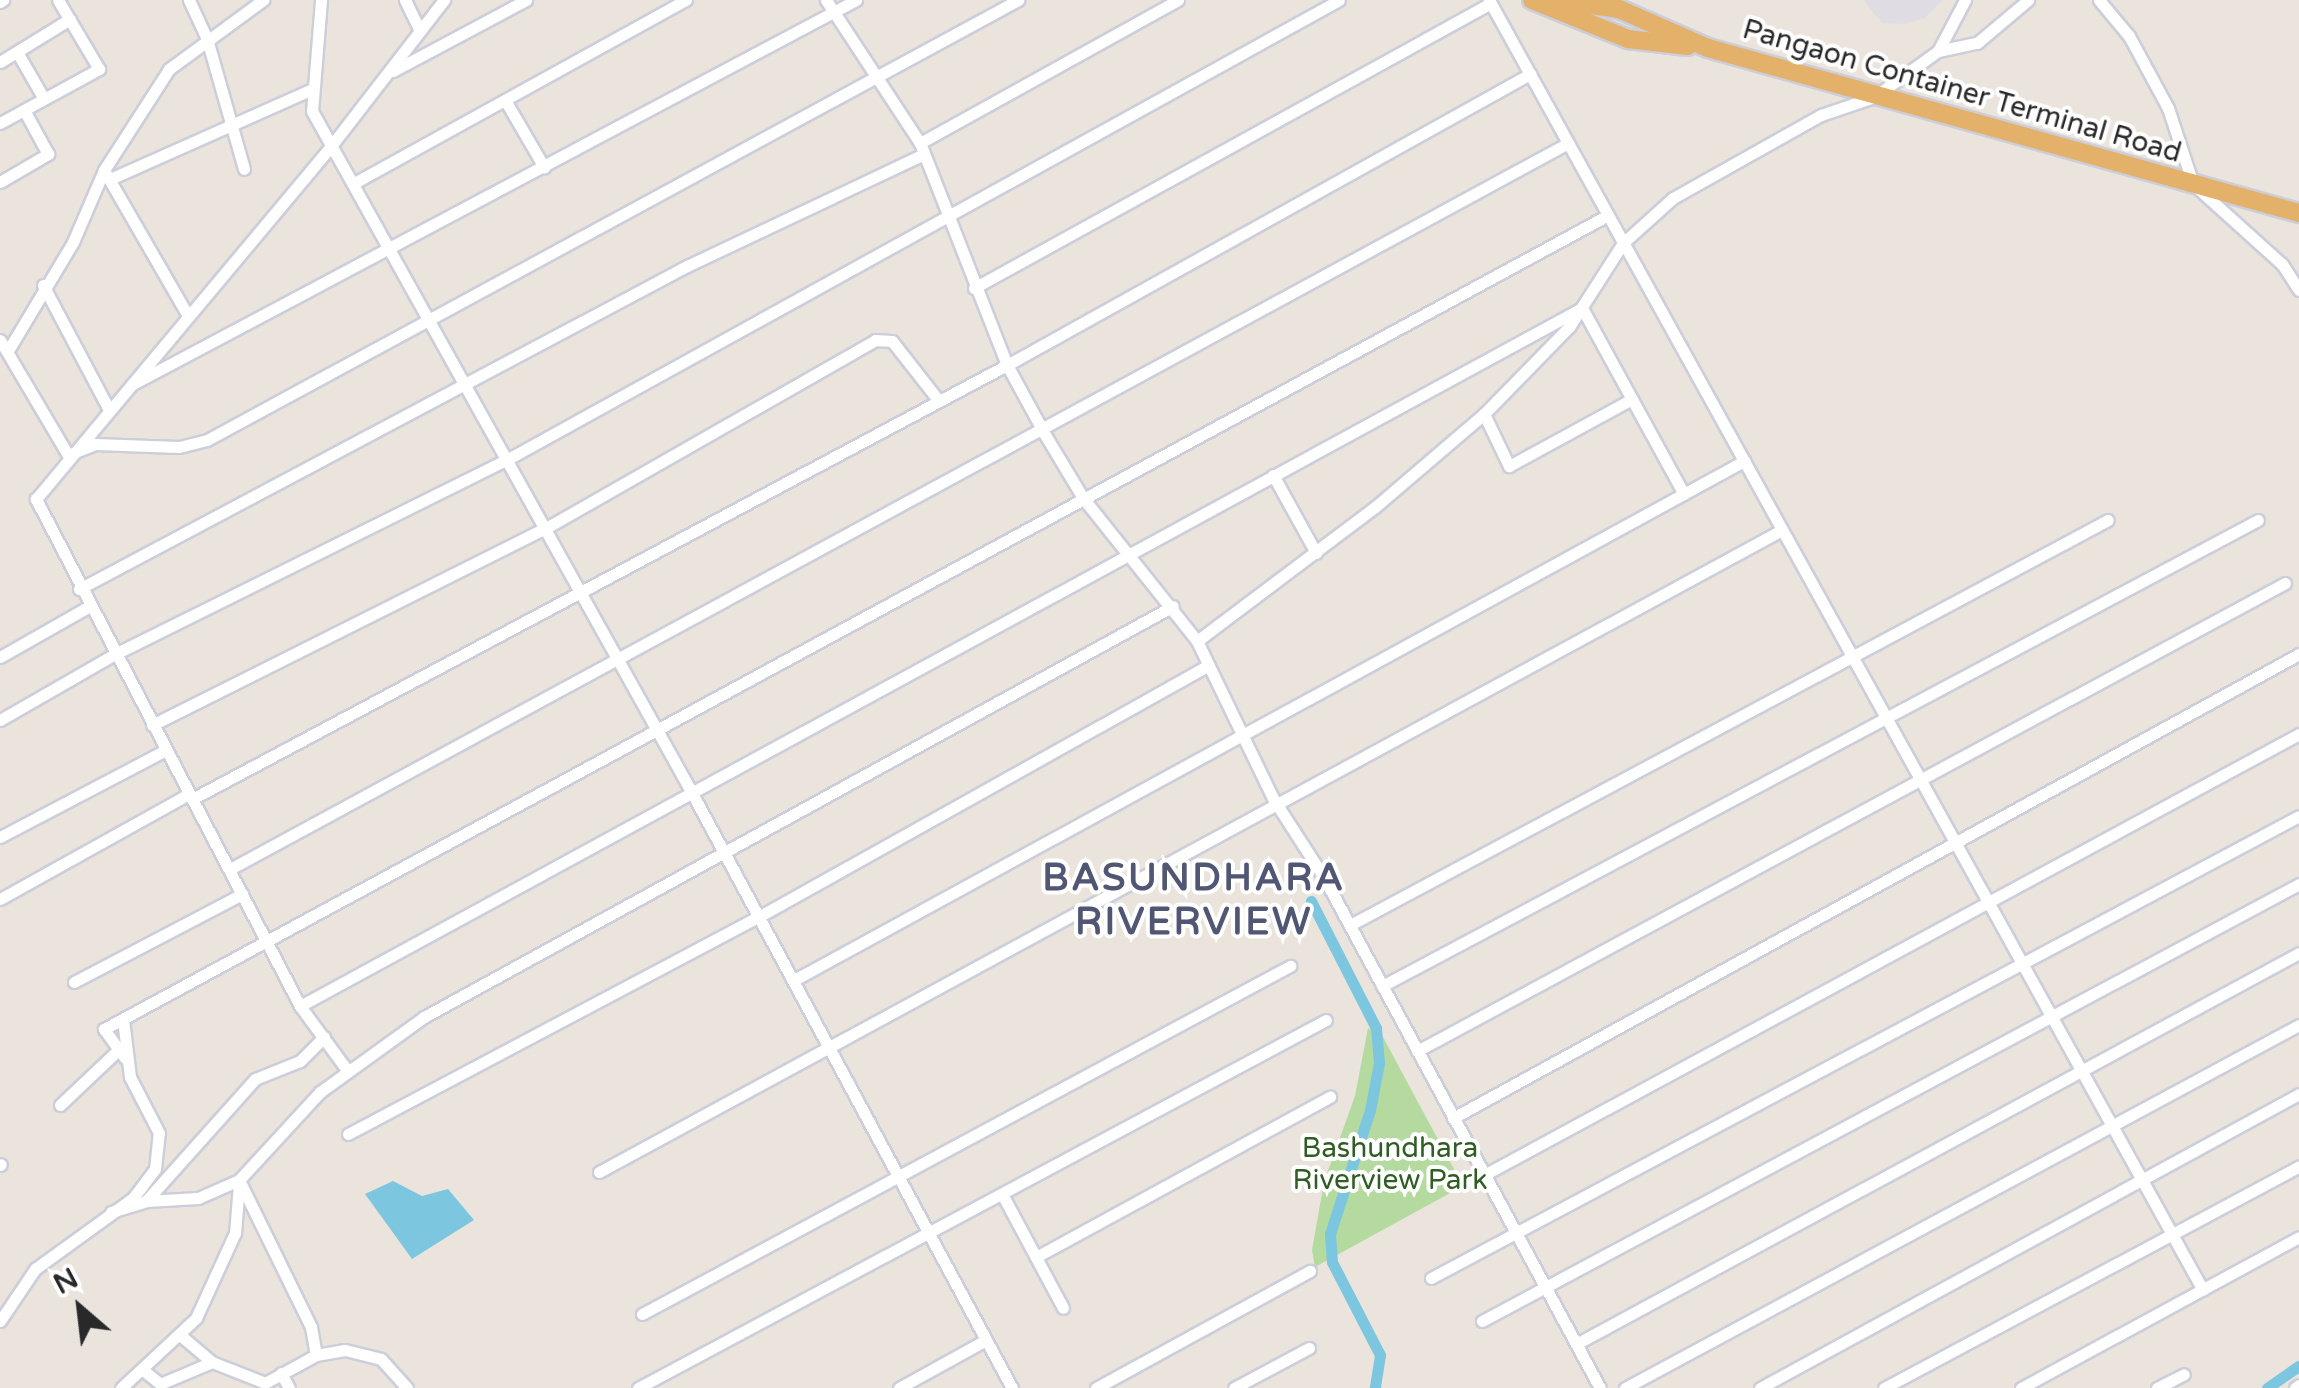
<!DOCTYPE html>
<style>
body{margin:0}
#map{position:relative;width:2299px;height:1388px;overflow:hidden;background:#eae4dd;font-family:"Varela Round",sans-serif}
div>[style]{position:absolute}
.industrial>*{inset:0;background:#dfdde3}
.green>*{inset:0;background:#b4daa0}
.water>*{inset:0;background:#7dc6df}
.canal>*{height:11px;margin:-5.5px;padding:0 5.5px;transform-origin:5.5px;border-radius:5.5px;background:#7dc6df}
.roads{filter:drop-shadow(2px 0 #ccced9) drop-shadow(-2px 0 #ccced9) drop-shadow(0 2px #ccced9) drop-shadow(0 -2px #ccced9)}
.minor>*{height:11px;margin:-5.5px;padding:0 5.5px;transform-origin:5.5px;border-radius:5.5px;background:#fff}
.trunk>*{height:18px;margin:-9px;padding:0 9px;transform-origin:9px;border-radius:9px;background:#e4b16a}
span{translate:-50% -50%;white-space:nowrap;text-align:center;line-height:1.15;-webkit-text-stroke:8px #fff;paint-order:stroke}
.street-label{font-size:28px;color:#292929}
.park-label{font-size:28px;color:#2f5d23}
.district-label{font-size:38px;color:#505674;font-weight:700;letter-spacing:2.5px}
.north{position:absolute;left:30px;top:1258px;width:100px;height:100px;-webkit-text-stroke:8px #fff;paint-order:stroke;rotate:332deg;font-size:28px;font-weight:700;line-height:40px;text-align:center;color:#292929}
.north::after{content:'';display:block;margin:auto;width:35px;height:45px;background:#292929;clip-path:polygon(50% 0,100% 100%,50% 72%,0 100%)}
</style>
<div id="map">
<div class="industrial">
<div style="clip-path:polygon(1863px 0,1943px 0,1925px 18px,1904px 24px,1882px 23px)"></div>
</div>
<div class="green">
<div style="clip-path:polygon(1368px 1028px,1383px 1037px,1463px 1186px,1315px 1267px,1312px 1250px,1324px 1182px,1355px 1096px)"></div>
</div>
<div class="water">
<div style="clip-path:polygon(393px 1181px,422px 1196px,448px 1189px,474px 1220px,412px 1259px,365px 1194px)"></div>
</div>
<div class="canal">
<div style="left:1311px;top:901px;width:143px;rotate:62.9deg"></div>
<div style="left:1376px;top:1028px;width:35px;rotate:85deg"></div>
<div style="left:1379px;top:1063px;width:48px;rotate:100.8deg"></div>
<div style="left:1370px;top:1110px;width:130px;rotate:107.9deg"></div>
<div style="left:1330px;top:1234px;width:28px;rotate:86deg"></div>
<div style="left:1332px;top:1262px;width:105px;rotate:62.7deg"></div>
<div style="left:1380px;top:1355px;width:33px;rotate:99deg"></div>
<div style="left:2267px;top:1388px;width:39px;rotate:-35deg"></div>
</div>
<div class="roads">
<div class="minor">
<div style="left:189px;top:0;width:43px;rotate:65.2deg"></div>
<div style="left:207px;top:39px;width:135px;rotate:74.1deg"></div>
<div style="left:321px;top:0;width:111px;rotate:94.6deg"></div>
<div style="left:312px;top:111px;width:781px;rotate:60.87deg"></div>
<div style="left:692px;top:793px;width:676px;rotate:61.73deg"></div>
<div style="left:405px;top:0;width:34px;rotate:64deg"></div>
<div style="left:826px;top:0;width:171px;rotate:56.7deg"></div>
<div style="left:920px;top:143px;width:238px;rotate:68.6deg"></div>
<div style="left:1007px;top:365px;width:77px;rotate:61.4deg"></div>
<div style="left:1044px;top:433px;width:76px;rotate:59deg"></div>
<div style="left:1083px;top:498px;width:183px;rotate:51.4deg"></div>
<div style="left:1197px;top:641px;width:177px;rotate:64.2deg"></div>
<div style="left:1274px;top:800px;width:90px;rotate:57.2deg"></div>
<div style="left:1323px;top:876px;width:582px;rotate:61.59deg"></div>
<div style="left:1489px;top:0;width:1474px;rotate:61.04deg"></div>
<div style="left:2099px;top:0;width:47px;rotate:50.2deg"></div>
<div style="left:2129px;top:36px;width:82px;rotate:61.6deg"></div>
<div style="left:2168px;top:108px;width:80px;rotate:71.8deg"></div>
<div style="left:2193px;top:184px;width:120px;rotate:42deg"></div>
<div style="left:2282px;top:264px;width:31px;rotate:57deg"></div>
<div style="left:0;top:2px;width:4px;rotate:-34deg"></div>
<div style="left:1938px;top:51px;width:58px;rotate:-62.1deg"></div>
<div style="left:17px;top:52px;width:54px;rotate:60.1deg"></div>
<div style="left:0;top:62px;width:82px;rotate:-31.6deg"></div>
<div style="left:393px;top:71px;width:151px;rotate:-28.1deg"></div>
<div style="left:505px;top:100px;width:78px;rotate:59.8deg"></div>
<div style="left:0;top:123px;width:113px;rotate:-28.6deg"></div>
<div style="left:99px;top:69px;width:80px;rotate:-120.7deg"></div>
<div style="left:920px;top:143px;width:295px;rotate:-29deg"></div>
<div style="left:110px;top:179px;width:219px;rotate:-24deg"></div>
<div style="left:0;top:182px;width:56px;rotate:-30.3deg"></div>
<div style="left:48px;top:154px;width:50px;rotate:-118.6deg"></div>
<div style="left:356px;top:182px;width:377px;rotate:-28.9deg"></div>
<div style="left:43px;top:285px;width:139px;rotate:62.1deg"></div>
<div style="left:974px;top:288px;width:590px;rotate:-28.87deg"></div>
<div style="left:187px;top:314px;width:166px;rotate:-120deg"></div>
<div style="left:104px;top:170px;width:120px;rotate:-57.2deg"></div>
<div style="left:169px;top:69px;width:117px;rotate:-36.3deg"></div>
<div style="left:0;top:340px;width:134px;rotate:59.4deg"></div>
<div style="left:68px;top:455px;width:29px;rotate:-22deg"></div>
<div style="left:95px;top:444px;width:84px;rotate:2deg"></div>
<div style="left:179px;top:447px;width:29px;rotate:-14deg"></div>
<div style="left:207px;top:440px;width:923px;rotate:-28.48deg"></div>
<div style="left:9px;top:349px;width:125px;rotate:-59.1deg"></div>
<div style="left:73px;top:242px;width:78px;rotate:-66.7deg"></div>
<div style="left:131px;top:385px;width:821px;rotate:-27.97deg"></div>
<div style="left:1484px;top:414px;width:58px;rotate:64.3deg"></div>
<div style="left:1509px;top:466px;width:140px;rotate:-28.6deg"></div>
<div style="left:1273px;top:475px;width:89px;rotate:61.1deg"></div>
<div style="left:79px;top:589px;width:688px;rotate:-27.98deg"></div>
<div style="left:687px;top:266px;width:262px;rotate:-25.3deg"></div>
<div style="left:1197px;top:641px;width:223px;rotate:-37deg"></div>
<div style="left:1375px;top:507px;width:143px;rotate:-40.5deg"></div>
<div style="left:1484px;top:414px;width:122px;rotate:-45.7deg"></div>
<div style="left:1569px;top:327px;width:100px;rotate:-57.3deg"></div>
<div style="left:1623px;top:243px;width:67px;rotate:-42deg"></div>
<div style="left:1673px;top:198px;width:170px;rotate:-29.3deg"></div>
<div style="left:1821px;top:115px;width:56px;rotate:-18.8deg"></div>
<div style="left:1874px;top:97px;width:79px;rotate:-35.7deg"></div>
<div style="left:1938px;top:51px;width:40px;rotate:-12deg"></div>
<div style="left:1977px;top:43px;width:67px;rotate:-40.1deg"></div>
<div style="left:0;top:657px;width:101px;rotate:-29.6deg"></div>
<div style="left:0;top:720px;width:130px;rotate:-29.9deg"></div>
<div style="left:113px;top:655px;width:441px;rotate:-26.4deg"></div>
<div style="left:508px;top:459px;width:949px;rotate:-28.91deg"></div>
<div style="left:152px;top:725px;width:441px;rotate:-26.6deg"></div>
<div style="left:546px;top:528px;width:379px;rotate:-29.7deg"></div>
<div style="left:875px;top:340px;width:17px;rotate:3deg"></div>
<div style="left:892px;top:341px;width:76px;rotate:51.9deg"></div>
<div style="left:192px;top:799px;width:923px;rotate:-28.04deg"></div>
<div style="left:1007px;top:365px;width:599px;rotate:-29.09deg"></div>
<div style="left:0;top:837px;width:187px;rotate:-27.7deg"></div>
<div style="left:230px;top:869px;width:1522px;rotate:-28.48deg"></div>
<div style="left:0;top:899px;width:216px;rotate:-29.1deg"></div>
<div style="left:1350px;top:925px;width:859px;rotate:-28.12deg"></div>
<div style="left:794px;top:980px;width:1083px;rotate:-28.65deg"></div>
<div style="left:74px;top:982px;width:190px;rotate:-27.6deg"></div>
<div style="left:1382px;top:986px;width:992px;rotate:-28.01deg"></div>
<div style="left:300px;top:1006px;width:1460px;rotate:-28.57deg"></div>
<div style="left:1582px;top:308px;width:212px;rotate:61.3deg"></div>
<div style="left:1417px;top:1051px;width:986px;rotate:-28.33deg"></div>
<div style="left:125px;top:1058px;width:36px;rotate:-126deg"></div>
<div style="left:104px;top:1029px;width:1710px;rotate:-28.42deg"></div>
<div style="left:347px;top:1070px;width:79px;rotate:-126.3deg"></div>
<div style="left:300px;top:1006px;width:572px;rotate:-117.51deg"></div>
<div style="left:36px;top:499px;width:460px;rotate:-50.1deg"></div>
<div style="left:331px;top:146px;width:185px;rotate:-52.3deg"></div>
<div style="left:60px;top:1105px;width:77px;rotate:-43.4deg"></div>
<div style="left:1453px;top:1118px;width:965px;rotate:-28.74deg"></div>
<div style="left:348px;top:1134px;width:466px;rotate:-27.9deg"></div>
<div style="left:760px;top:916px;width:514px;rotate:-29.21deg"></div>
<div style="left:0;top:1165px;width:1px;rotate:-45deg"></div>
<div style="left:599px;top:1172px;width:1346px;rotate:-28.49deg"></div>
<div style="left:1484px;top:1175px;width:927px;rotate:-28.42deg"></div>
<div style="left:239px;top:1180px;width:164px;rotate:63.9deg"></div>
<div style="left:311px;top:1327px;width:28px;rotate:80deg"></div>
<div style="left:316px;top:1355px;width:29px;rotate:-10deg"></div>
<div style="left:345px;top:1350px;width:37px;rotate:14deg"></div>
<div style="left:381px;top:1359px;width:39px;rotate:48deg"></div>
<div style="left:1002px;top:1194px;width:129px;rotate:61.8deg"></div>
<div style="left:146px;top:1201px;width:164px;rotate:-48.2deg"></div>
<div style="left:255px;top:1079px;width:48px;rotate:-21.8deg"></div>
<div style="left:300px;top:1061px;width:34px;rotate:-45deg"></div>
<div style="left:111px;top:1212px;width:37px;rotate:-17deg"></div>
<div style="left:146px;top:1201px;width:52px;rotate:-3.3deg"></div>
<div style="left:198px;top:1198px;width:45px;rotate:-23.7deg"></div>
<div style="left:239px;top:1180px;width:120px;rotate:-47.4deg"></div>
<div style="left:320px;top:1092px;width:128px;rotate:-35.8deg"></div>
<div style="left:424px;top:1017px;width:854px;rotate:-28.75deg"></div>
<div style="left:1036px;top:1257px;width:335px;rotate:-28.6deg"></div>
<div style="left:1431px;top:1278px;width:983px;rotate:-28.02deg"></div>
<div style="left:642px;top:1314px;width:736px;rotate:-28.24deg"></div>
<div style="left:0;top:1321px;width:63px;rotate:-56.1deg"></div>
<div style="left:35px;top:1269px;width:121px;rotate:-35.9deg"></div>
<div style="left:133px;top:1198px;width:36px;rotate:-53deg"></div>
<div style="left:155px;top:1169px;width:36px;rotate:-84deg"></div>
<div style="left:159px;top:1133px;width:63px;rotate:-117.4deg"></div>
<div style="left:130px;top:1077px;width:58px;rotate:-96.9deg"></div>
<div style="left:1482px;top:1321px;width:927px;rotate:-28.14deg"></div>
<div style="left:180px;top:1335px;width:42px;rotate:40.2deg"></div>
<div style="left:212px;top:1362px;width:57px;rotate:21.6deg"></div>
<div style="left:265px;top:1383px;width:58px;rotate:-28.8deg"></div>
<div style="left:1576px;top:1344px;width:822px;rotate:-28.4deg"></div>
<div style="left:143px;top:1370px;width:22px;rotate:39deg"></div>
<div style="left:160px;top:1384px;width:56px;rotate:-22.9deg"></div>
<div style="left:281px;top:1373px;width:17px;rotate:62deg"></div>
<div style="left:121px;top:1388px;width:103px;rotate:-43deg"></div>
<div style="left:196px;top:1318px;width:94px;rotate:-65.4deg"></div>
<div style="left:235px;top:1233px;width:49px;rotate:-85.3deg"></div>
<div style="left:638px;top:1388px;width:780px;rotate:-28.14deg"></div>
<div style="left:899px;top:1388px;width:99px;rotate:-28.9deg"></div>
<div style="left:1096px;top:1388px;width:244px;rotate:-28.7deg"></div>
<div style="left:1234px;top:1388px;width:85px;rotate:-28.1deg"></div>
<div style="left:1625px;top:1388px;width:766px;rotate:-28.31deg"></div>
<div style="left:1760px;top:1388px;width:614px;rotate:-28.61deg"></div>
<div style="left:1884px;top:1388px;width:471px;rotate:-28.1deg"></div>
<div style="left:2021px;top:1388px;width:316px;rotate:-28.5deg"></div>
<div style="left:2157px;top:1388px;width:30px;rotate:-27deg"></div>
<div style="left:2295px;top:1388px;width:5px;rotate:-37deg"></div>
</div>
<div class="trunk">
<div style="left:1532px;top:0;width:104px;rotate:22.1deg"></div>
<div style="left:1628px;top:39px;width:60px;rotate:6.7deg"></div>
<div style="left:1555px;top:0;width:65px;rotate:8deg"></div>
<div style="left:1619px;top:9px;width:97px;rotate:23.7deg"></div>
<div style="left:1708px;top:48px;width:614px;rotate:15.6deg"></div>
</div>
</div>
<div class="street-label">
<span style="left:1962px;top:91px;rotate:16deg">Pangaon Container Terminal Road</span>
</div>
<div class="park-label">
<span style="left:1390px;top:1164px">Bashundhara<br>Riverview Park</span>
</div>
<div class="district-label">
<span style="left:1194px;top:901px">BASUNDHARA<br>RIVERVIEW</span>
</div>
<div class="north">N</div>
</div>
